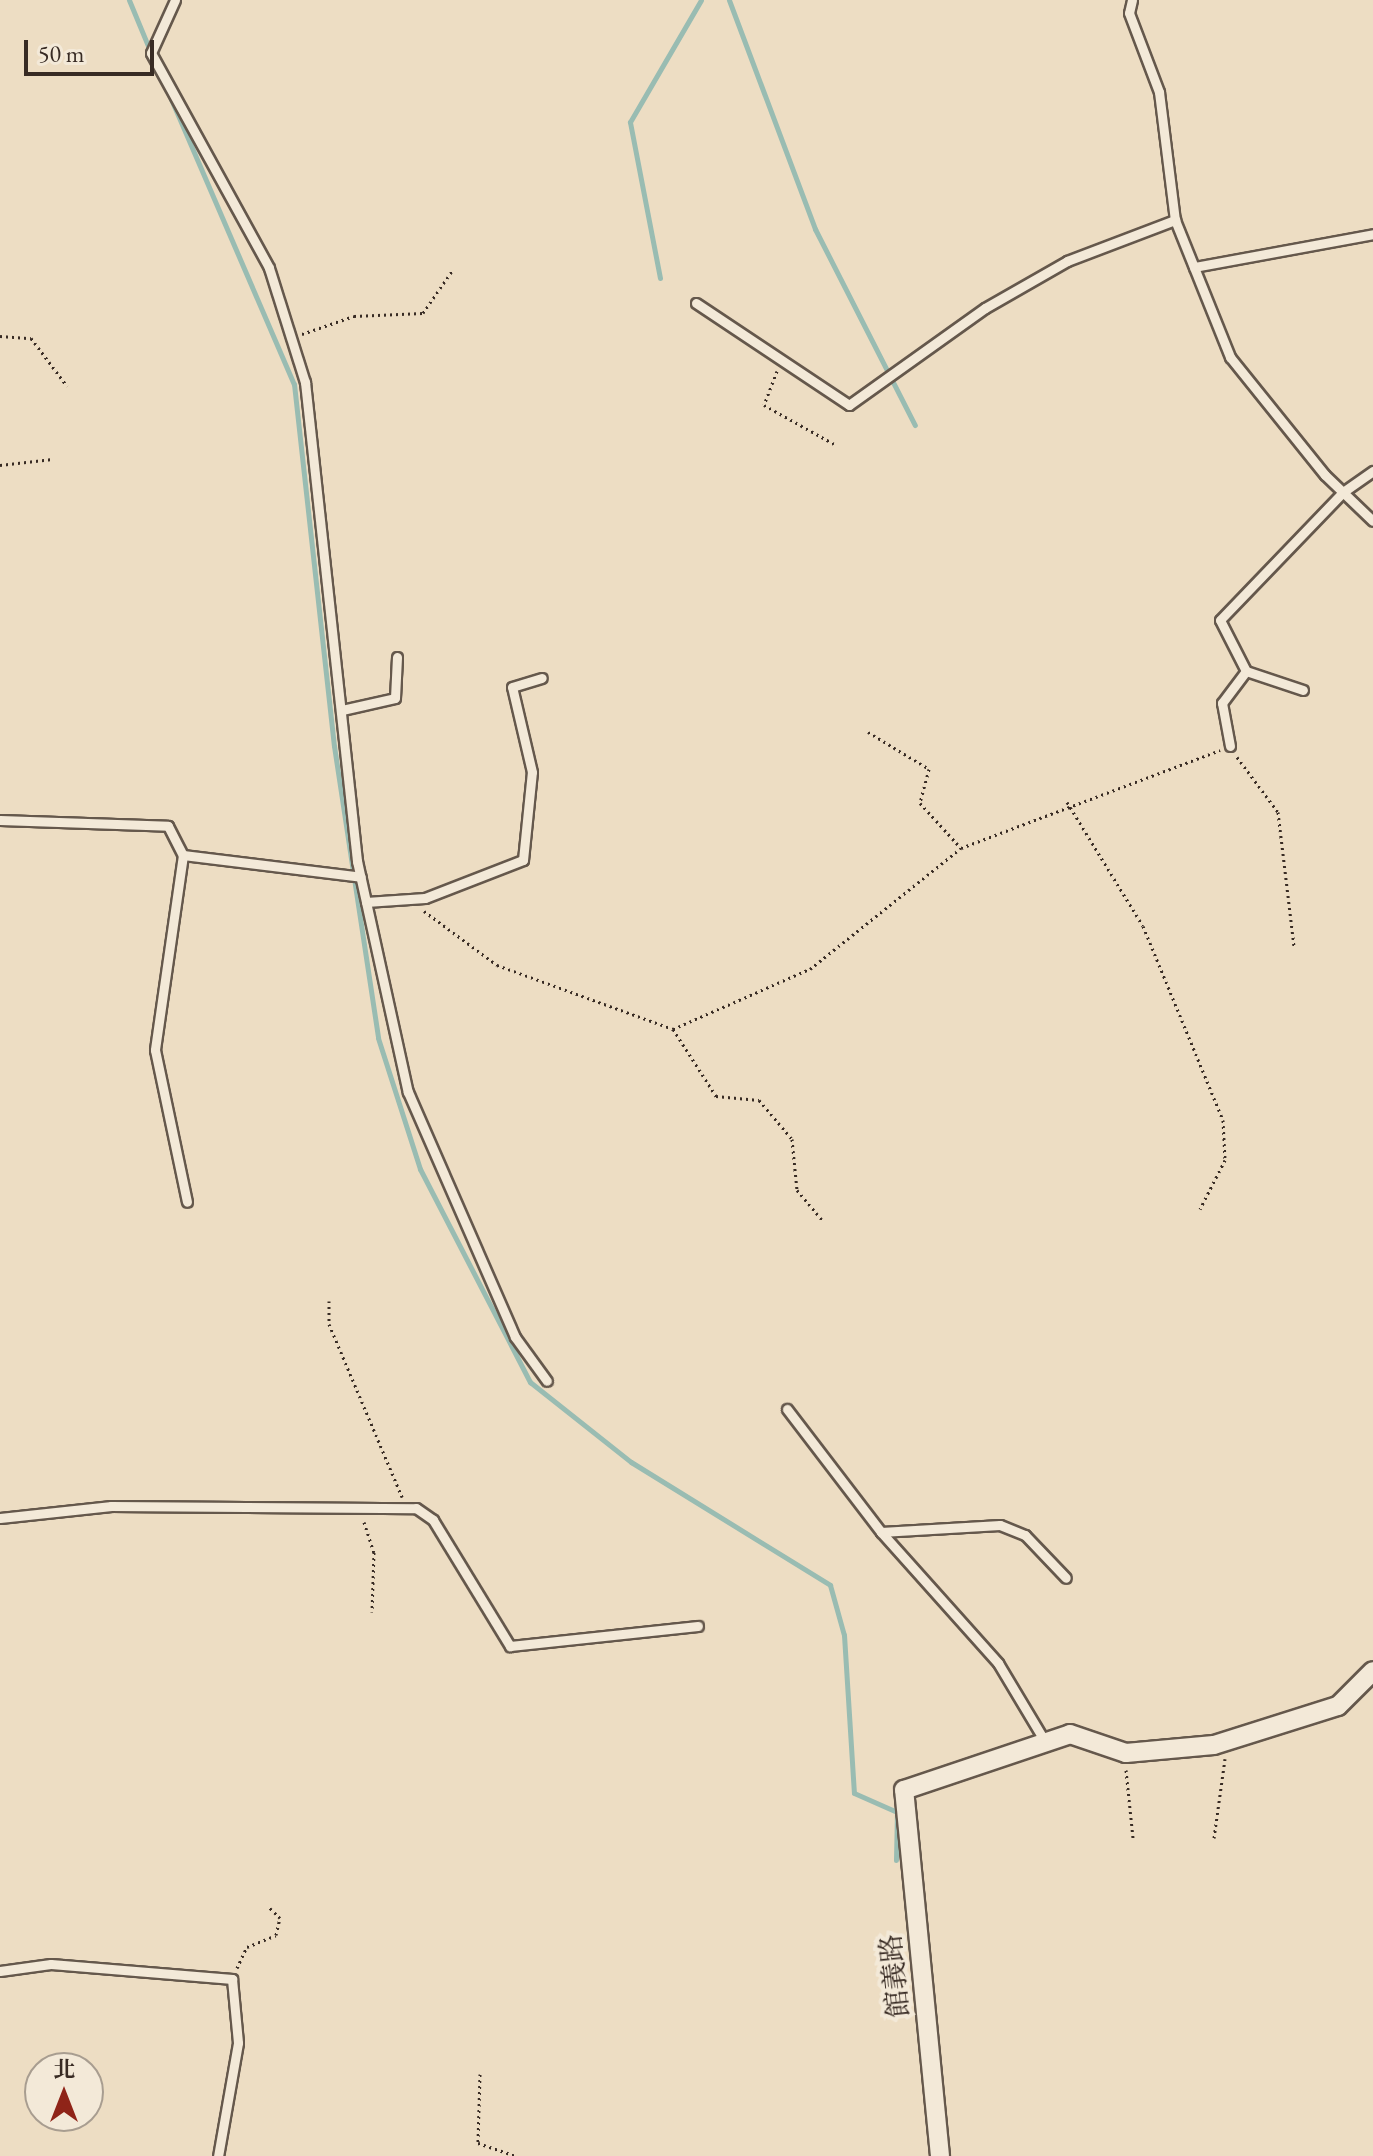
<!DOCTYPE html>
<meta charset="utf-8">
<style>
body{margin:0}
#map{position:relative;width:1373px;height:2156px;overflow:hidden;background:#edddc3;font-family:"EB Garamond","Noto Serif TC",serif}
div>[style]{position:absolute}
.stream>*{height:5px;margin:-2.5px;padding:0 2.5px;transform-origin:2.5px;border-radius:2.5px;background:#99bcb2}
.path>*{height:3px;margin-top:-1.5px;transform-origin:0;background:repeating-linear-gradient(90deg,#382b24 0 2px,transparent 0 6px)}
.roads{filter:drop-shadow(2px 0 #65584c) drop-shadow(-2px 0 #65584c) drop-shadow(0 2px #65584c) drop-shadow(0 -2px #65584c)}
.lane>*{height:9px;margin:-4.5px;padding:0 4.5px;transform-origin:4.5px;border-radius:4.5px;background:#f3e9d8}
.street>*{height:18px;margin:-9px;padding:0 9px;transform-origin:9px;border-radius:9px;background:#f3e9d8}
span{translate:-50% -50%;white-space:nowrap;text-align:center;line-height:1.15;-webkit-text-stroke:8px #f3e9d8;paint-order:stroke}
.street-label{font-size:28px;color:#382b24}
.north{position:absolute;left:24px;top:2052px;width:80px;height:80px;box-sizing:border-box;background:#f3e9d8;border:2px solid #a89d90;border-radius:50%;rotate:0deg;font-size:22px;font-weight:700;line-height:32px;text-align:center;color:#382b24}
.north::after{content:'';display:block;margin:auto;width:28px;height:36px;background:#8f2418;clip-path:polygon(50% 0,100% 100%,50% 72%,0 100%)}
.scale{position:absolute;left:24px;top:40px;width:130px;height:36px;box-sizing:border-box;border:4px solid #382b24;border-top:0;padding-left:10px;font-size:24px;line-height:28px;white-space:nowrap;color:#382b24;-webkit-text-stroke:6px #f3e9d8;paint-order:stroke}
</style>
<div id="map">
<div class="stream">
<div style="left:129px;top:0;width:57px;rotate:67.5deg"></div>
<div style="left:729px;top:0;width:245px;rotate:69.4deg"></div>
<div style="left:815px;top:229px;width:220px;rotate:63deg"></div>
<div style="left:168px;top:92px;width:318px;rotate:66.7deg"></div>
<div style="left:294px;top:384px;width:364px;rotate:83.7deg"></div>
<div style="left:334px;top:746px;width:295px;rotate:81.4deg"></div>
<div style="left:378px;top:1038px;width:138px;rotate:72.2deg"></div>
<div style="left:420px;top:1169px;width:240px;rotate:62.7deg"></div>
<div style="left:530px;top:1382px;width:129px;rotate:38.4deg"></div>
<div style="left:631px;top:1462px;width:234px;rotate:31.7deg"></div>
<div style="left:830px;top:1585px;width:52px;rotate:74.4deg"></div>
<div style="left:844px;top:1635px;width:158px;rotate:86.4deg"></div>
<div style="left:854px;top:1793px;width:47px;rotate:23.8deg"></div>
<div style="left:897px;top:1812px;width:48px;rotate:91.2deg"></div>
<div style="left:660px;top:278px;width:159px;rotate:-100.9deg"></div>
<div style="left:630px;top:122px;width:141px;rotate:-59.8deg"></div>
</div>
<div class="path">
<div style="left:302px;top:334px;width:55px;rotate:-19.1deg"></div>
<div style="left:354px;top:316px;width:69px;rotate:-2.5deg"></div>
<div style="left:423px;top:313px;width:51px;rotate:-55.4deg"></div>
<div style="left:0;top:336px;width:31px;rotate:4deg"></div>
<div style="left:31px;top:338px;width:60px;rotate:53.1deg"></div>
<div style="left:777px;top:371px;width:36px;rotate:111deg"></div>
<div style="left:764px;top:405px;width:80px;rotate:29.1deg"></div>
<div style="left:0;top:465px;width:53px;rotate:-6.5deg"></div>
<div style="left:868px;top:732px;width:71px;rotate:31.2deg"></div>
<div style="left:929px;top:769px;width:35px;rotate:105deg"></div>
<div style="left:920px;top:803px;width:61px;rotate:47.7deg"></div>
<div style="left:1237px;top:757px;width:69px;rotate:53.3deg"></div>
<div style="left:1278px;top:812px;width:136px;rotate:83.2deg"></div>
<div style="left:1067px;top:802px;width:145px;rotate:58.5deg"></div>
<div style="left:1143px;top:926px;width:210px;rotate:67.6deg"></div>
<div style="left:1223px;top:1120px;width:40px;rotate:87.1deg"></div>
<div style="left:1225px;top:1160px;width:55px;rotate:117deg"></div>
<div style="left:424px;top:911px;width:91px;rotate:36.5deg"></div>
<div style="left:497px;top:965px;width:187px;rotate:20deg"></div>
<div style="left:673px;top:1029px;width:80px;rotate:57.3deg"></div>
<div style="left:716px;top:1096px;width:43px;rotate:5.3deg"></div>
<div style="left:759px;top:1100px;width:51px;rotate:49.8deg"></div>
<div style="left:792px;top:1139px;width:51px;rotate:84.4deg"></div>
<div style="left:797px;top:1190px;width:39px;rotate:50deg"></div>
<div style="left:673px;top:1029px;width:150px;rotate:-23.7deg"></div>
<div style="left:810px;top:969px;width:193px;rotate:-38.7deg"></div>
<div style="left:961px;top:848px;width:277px;rotate:-20.7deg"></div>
<div style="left:329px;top:1301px;width:23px;rotate:90deg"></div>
<div style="left:329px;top:1324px;width:188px;rotate:67.1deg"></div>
<div style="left:364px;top:1522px;width:32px;rotate:72deg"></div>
<div style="left:374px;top:1552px;width:60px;rotate:91.9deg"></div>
<div style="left:1126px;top:1770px;width:68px;rotate:84.1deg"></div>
<div style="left:1214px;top:1838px;width:80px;rotate:-82.1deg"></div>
<div style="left:237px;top:1968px;width:23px;rotate:-65deg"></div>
<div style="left:247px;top:1947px;width:31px;rotate:-22deg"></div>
<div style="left:276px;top:1935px;width:17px;rotate:-77deg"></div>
<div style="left:280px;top:1918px;width:16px;rotate:-135deg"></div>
<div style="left:480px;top:2074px;width:69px;rotate:91.7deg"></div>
<div style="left:478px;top:2143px;width:40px;rotate:18.9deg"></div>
</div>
<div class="roads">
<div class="lane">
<div style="left:175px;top:0;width:58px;rotate:114.4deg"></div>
<div style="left:151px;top:53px;width:245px;rotate:61.2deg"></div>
<div style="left:269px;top:268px;width:120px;rotate:72.5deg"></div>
<div style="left:305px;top:382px;width:482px;rotate:83.8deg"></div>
<div style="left:357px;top:861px;width:237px;rotate:77.6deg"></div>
<div style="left:408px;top:1092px;width:267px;rotate:66.4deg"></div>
<div style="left:515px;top:1337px;width:54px;rotate:54deg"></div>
<div style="left:1132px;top:0;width:13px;rotate:103deg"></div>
<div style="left:1129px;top:13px;width:85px;rotate:69.2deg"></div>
<div style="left:1159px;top:92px;width:129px;rotate:82.9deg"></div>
<div style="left:1175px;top:220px;width:148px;rotate:68.1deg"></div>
<div style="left:1230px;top:357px;width:151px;rotate:51.2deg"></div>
<div style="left:1325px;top:475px;width:66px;rotate:43.8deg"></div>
<div style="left:1194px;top:267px;width:182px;rotate:-10.4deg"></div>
<div style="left:696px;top:303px;width:184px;rotate:33.7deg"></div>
<div style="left:849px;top:405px;width:167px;rotate:-35.5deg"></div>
<div style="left:985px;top:308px;width:95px;rotate:-29.8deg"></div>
<div style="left:1067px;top:261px;width:116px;rotate:-20.8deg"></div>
<div style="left:1246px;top:671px;width:60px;rotate:18.4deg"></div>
<div style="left:342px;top:710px;width:54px;rotate:-12.8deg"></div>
<div style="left:395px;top:698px;width:41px;rotate:-87.2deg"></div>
<div style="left:1230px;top:746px;width:44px;rotate:-100.5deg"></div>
<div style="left:1222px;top:703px;width:40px;rotate:-53deg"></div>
<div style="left:1246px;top:671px;width:57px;rotate:-117deg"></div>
<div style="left:1220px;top:620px;width:178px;rotate:-46.1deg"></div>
<div style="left:1343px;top:492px;width:37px;rotate:-35deg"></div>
<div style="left:0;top:820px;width:168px;rotate:2deg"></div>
<div style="left:168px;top:826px;width:33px;rotate:63deg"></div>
<div style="left:183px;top:855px;width:179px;rotate:7deg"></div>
<div style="left:183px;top:855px;width:197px;rotate:98.2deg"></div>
<div style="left:155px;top:1050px;width:155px;rotate:78.1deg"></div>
<div style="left:366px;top:902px;width:59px;rotate:-3.9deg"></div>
<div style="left:425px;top:898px;width:105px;rotate:-21.2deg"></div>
<div style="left:523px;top:860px;width:88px;rotate:-84.2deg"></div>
<div style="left:532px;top:772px;width:87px;rotate:-103.2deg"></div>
<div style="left:512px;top:687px;width:31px;rotate:-17deg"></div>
<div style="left:787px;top:1409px;width:155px;rotate:52.6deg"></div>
<div style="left:881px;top:1532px;width:176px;rotate:48.2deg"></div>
<div style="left:998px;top:1663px;width:90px;rotate:59.1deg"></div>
<div style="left:0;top:1518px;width:112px;rotate:-6.2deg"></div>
<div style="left:111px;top:1506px;width:305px;rotate:0.4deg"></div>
<div style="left:416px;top:1508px;width:21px;rotate:35deg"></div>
<div style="left:433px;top:1520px;width:148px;rotate:58.6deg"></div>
<div style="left:510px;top:1646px;width:189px;rotate:-6.1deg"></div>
<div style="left:881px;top:1532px;width:119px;rotate:-3.4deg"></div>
<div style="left:1000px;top:1525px;width:27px;rotate:22deg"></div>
<div style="left:1025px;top:1535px;width:59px;rotate:46.4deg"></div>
<div style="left:0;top:1971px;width:51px;rotate:-7.8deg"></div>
<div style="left:51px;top:1964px;width:182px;rotate:4.7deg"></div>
<div style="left:232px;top:1979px;width:64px;rotate:84.6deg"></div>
<div style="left:238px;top:2043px;width:115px;rotate:100deg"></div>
</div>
<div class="street">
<div style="left:940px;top:2156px;width:368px;rotate:-95.6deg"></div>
<div style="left:904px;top:1790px;width:175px;rotate:-18.6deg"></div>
<div style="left:1070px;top:1734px;width:59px;rotate:18.7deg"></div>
<div style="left:1126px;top:1753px;width:88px;rotate:-5.2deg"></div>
<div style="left:1214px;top:1745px;width:130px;rotate:-17.5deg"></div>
<div style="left:1338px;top:1706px;width:49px;rotate:-45deg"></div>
</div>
</div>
<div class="street-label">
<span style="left:894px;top:1976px;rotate:-96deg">館義路</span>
</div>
<div class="north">北</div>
<div class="scale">50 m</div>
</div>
